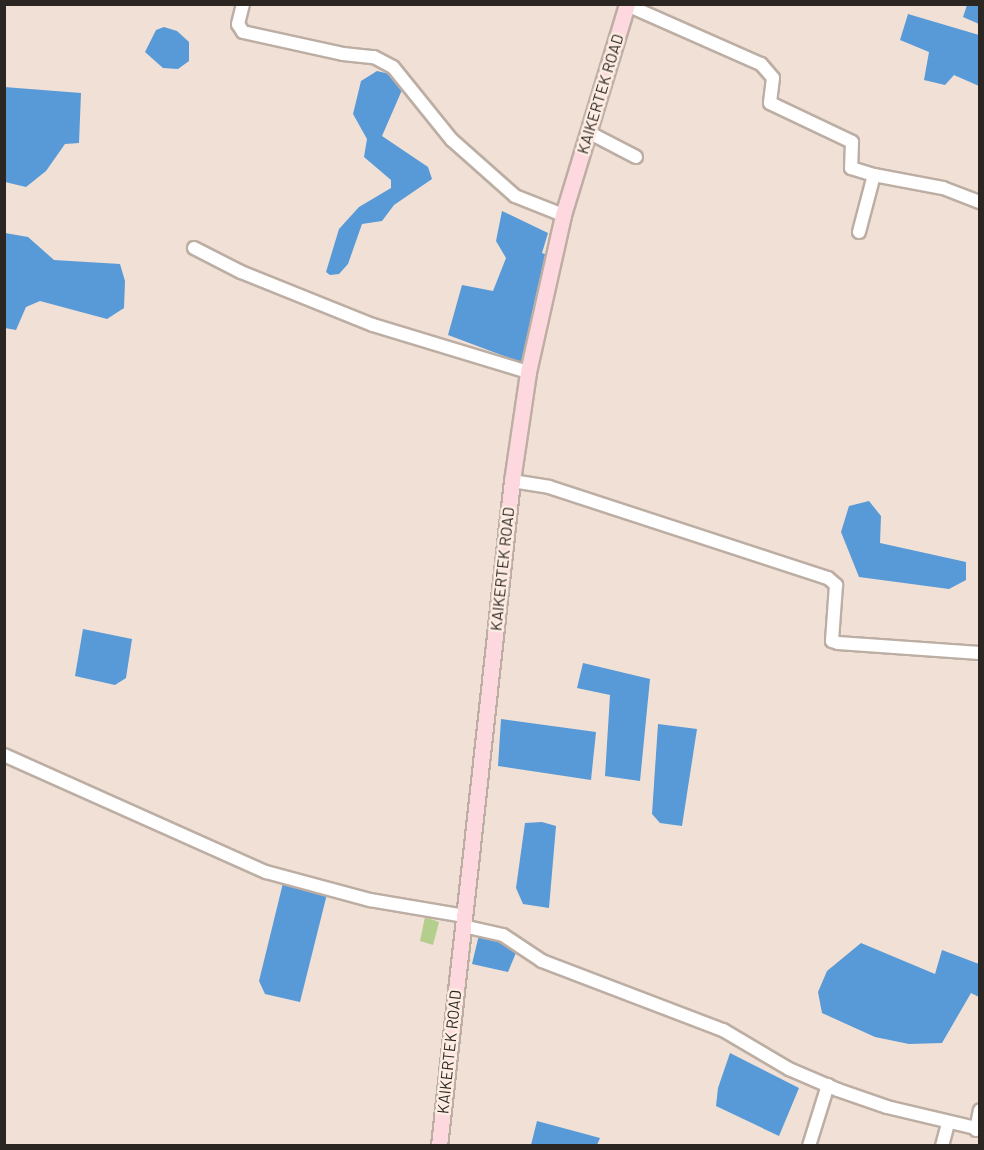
<!DOCTYPE html>
<style>
body{margin:0}
#map{position:relative;width:984px;height:1150px;overflow:hidden;background:#f0e0d5;font-family:Barlow,sans-serif}
div>[style]{position:absolute}
.green>*{inset:0;background:#b4ce8e}
.water>*{inset:0;background:#5899d7}
.roads{filter:drop-shadow(2px 0 #bdaea4) drop-shadow(-2px 0 #bdaea4) drop-shadow(0 2px #bdaea4) drop-shadow(0 -2px #bdaea4)}
.minor>*{height:12px;margin:-6px;padding:0 6px;transform-origin:6px;border-radius:6px;background:#fff}
.major>*{height:15px;margin:-7.5px;padding:0 7.5px;transform-origin:7.5px;border-radius:7.5px;background:#fdd8de}
span{translate:-50% -50%;white-space:nowrap;text-align:center;line-height:1.15;-webkit-text-stroke:5px #fdede2;paint-order:stroke}
.street-label{font-size:16px;color:#2c2623}
.frame{position:absolute;inset:0;border:6px solid #2c2623;pointer-events:none}
</style>
<div id="map">
<div class="green">
<div style="clip-path:polygon(425px 917px,439px 922px,433px 945px,420px 941px)"></div>
</div>
<div class="water">
<div style="clip-path:polygon(967px 5px,979px 5px,979px 24px,963px 17px)"></div>
<div style="clip-path:polygon(908px 14px,979px 35px,979px 86px,954px 75px,945px 85px,924px 80px,929px 52px,900px 40px)"></div>
<div style="clip-path:polygon(164px 27px,177px 31px,189px 42px,189px 61px,178px 69px,163px 68px,145px 52px,156px 30px)"></div>
<div style="clip-path:polygon(377px 71px,394px 75px,402px 90px,382px 136px,428px 167px,432px 179px,394px 205px,382px 221px,362px 224px,348px 264px,339px 274px,330px 275px,326px 272px,339px 229px,359px 207px,391px 188px,391px 180px,364px 157px,367px 139px,353px 114px,361px 81px)"></div>
<div style="clip-path:polygon(4px 87px,81px 93px,79px 143px,65px 144px,46px 171px,26px 187px,5px 182px)"></div>
<div style="clip-path:polygon(502px 211px,548px 233px,542px 253px,550px 256px,525px 364px,448px 335px,462px 285px,493px 291px,506px 258px,496px 241px)"></div>
<div style="clip-path:polygon(5px 233px,28px 237px,54px 260px,120px 264px,125px 281px,124px 308px,107px 319px,40px 301px,26px 307px,16px 330px,5px 328px)"></div>
<div style="clip-path:polygon(869px 501px,881px 516px,880px 543px,966px 562px,966px 580px,949px 589px,859px 577px,841px 532px,849px 506px)"></div>
<div style="clip-path:polygon(83px 629px,132px 639px,126px 678px,115px 685px,75px 676px)"></div>
<div style="clip-path:polygon(583px 663px,650px 679px,640px 781px,605px 776px,610px 695px,577px 688px)"></div>
<div style="clip-path:polygon(501px 719px,596px 732px,591px 780px,498px 766px)"></div>
<div style="clip-path:polygon(658px 724px,697px 729px,682px 826px,660px 823px,652px 814px)"></div>
<div style="clip-path:polygon(542px 822px,556px 826px,549px 908px,523px 904px,516px 888px,525px 823px)"></div>
<div style="clip-path:polygon(284px 879px,327px 894px,300px 1002px,265px 994px,259px 981px)"></div>
<div style="clip-path:polygon(483px 932px,518px 948px,508px 972px,472px 964px,478px 939px)"></div>
<div style="clip-path:polygon(861px 943px,935px 974px,942px 950px,979px 964px,979px 997px,971px 993px,942px 1043px,909px 1044px,875px 1037px,822px 1013px,818px 992px,827px 971px)"></div>
<div style="clip-path:polygon(730px 1053px,799px 1088px,779px 1136px,716px 1106px,718px 1088px)"></div>
<div style="clip-path:polygon(537px 1121px,600px 1138px,597px 1145px,531px 1145px)"></div>
</div>
<div class="roads">
<div class="minor">
<div style="left:243px;top:4px;width:21px;rotate:104deg"></div>
<div style="left:238px;top:24px;width:9px;rotate:58deg"></div>
<div style="left:243px;top:32px;width:102px;rotate:12.4deg"></div>
<div style="left:343px;top:54px;width:31px;rotate:6deg"></div>
<div style="left:374px;top:57px;width:21px;rotate:28deg"></div>
<div style="left:393px;top:67px;width:94px;rotate:51.1deg"></div>
<div style="left:452px;top:140px;width:84px;rotate:41.6deg"></div>
<div style="left:515px;top:196px;width:52px;rotate:21.6deg"></div>
<div style="left:627px;top:5px;width:146px;rotate:23.8deg"></div>
<div style="left:761px;top:64px;width:18px;rotate:49deg"></div>
<div style="left:773px;top:78px;width:25px;rotate:97deg"></div>
<div style="left:770px;top:103px;width:91px;rotate:25.4deg"></div>
<div style="left:852px;top:142px;width:26px;rotate:92deg"></div>
<div style="left:851px;top:168px;width:24px;rotate:17deg"></div>
<div style="left:588px;top:132px;width:54px;rotate:27.5deg"></div>
<div style="left:859px;top:232px;width:59px;rotate:-75.3deg"></div>
<div style="left:874px;top:175px;width:70px;rotate:10.7deg"></div>
<div style="left:943px;top:188px;width:40px;rotate:21deg"></div>
<div style="left:194px;top:248px;width:53px;rotate:27.1deg"></div>
<div style="left:241px;top:272px;width:142px;rotate:21.9deg"></div>
<div style="left:373px;top:325px;width:162px;rotate:16.9deg"></div>
<div style="left:512px;top:481px;width:37px;rotate:9deg"></div>
<div style="left:549px;top:487px;width:293px;rotate:18.1deg"></div>
<div style="left:828px;top:578px;width:11px;rotate:41deg"></div>
<div style="left:836px;top:585px;width:56px;rotate:94.1deg"></div>
<div style="left:832px;top:641px;width:6px;rotate:18deg"></div>
<div style="left:838px;top:643px;width:142px;rotate:4deg"></div>
<div style="left:4px;top:755px;width:287px;rotate:24.1deg"></div>
<div style="left:266px;top:872px;width:108px;rotate:15.1deg"></div>
<div style="left:370px;top:900px;width:96px;rotate:9.6deg"></div>
<div style="left:463px;top:926px;width:41px;rotate:12.7deg"></div>
<div style="left:503px;top:935px;width:47px;rotate:33.7deg"></div>
<div style="left:542px;top:961px;width:194px;rotate:20.9deg"></div>
<div style="left:723px;top:1030px;width:77px;rotate:30.6deg"></div>
<div style="left:789px;top:1069px;width:53px;rotate:23.2deg"></div>
<div style="left:838px;top:1090px;width:52px;rotate:19.1deg"></div>
<div style="left:887px;top:1107px;width:96px;rotate:13.3deg"></div>
<div style="left:976px;top:1130px;width:20px;rotate:-79deg"></div>
<div style="left:809px;top:1146px;width:64px;rotate:-72.7deg"></div>
<div style="left:942px;top:1146px;width:24px;rotate:-75deg"></div>
</div>
<div class="major">
<div style="left:439px;top:1146px;width:669px;rotate:-83.74deg"></div>
<div style="left:512px;top:481px;width:110px;rotate:-81.6deg"></div>
<div style="left:528px;top:372px;width:161px;rotate:-77.4deg"></div>
<div style="left:563px;top:215px;width:220px;rotate:-73.1deg"></div>
</div>
</div>
<div class="street-label">
<span style="left:600px;top:94px;rotate:-73deg">KAIKERTEK ROAD</span>
<span style="left:502px;top:569px;rotate:-84deg">KAIKERTEK ROAD</span>
<span style="left:449px;top:1052px;rotate:-84deg">KAIKERTEK ROAD</span>
</div>
<div class="frame"></div>
</div>
